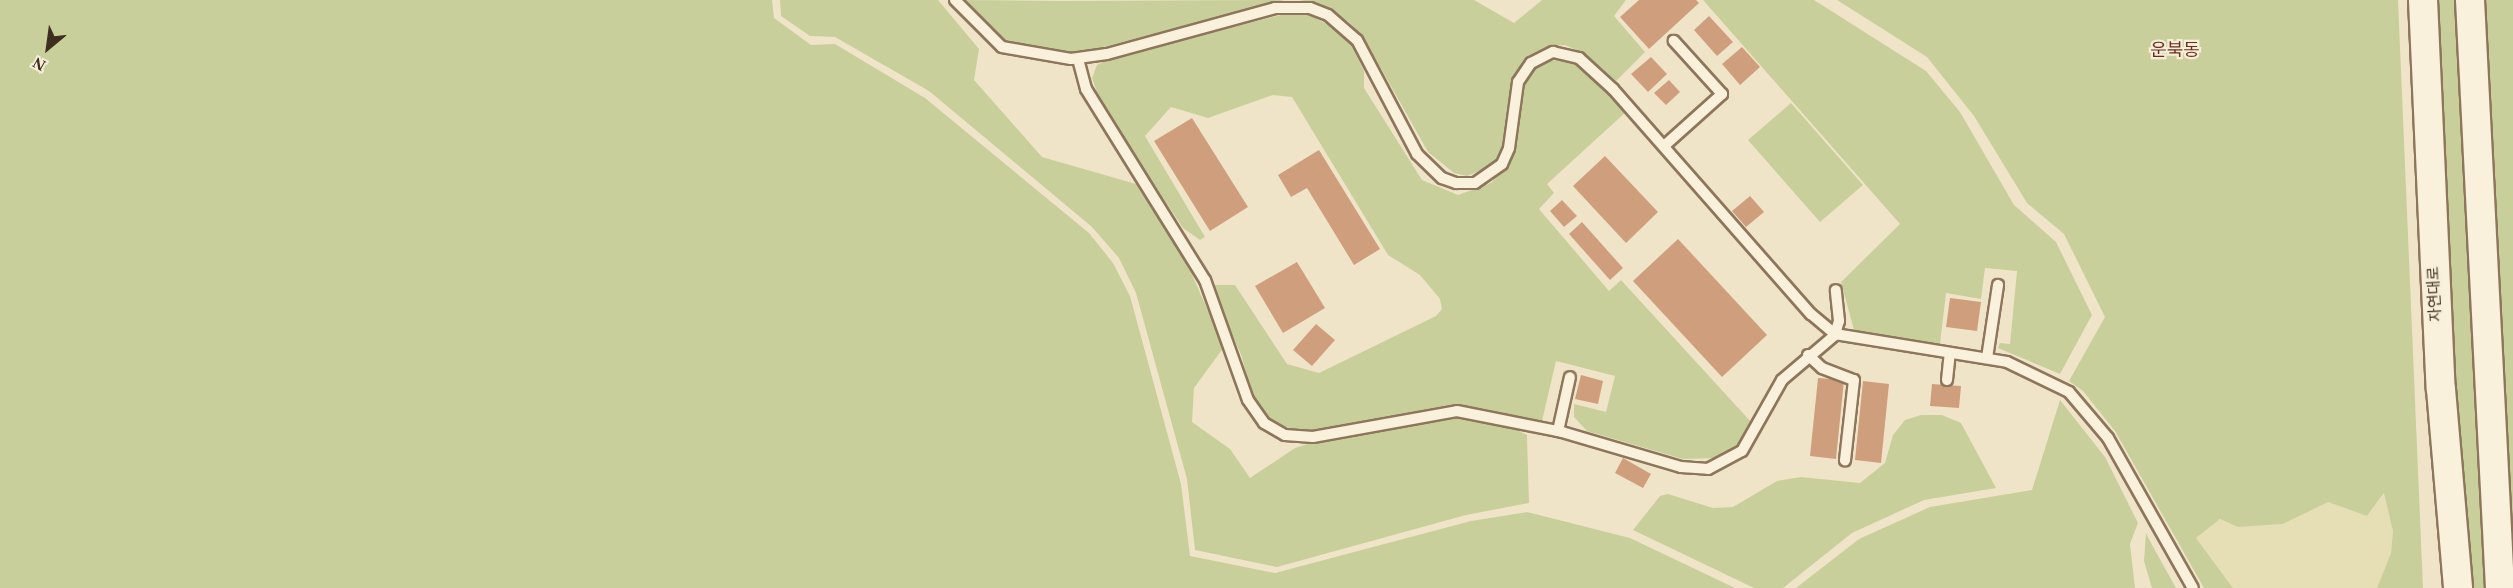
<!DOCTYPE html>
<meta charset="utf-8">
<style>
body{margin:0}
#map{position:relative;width:2513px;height:588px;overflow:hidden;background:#f0e4c8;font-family:"Times New Roman","Noto Sans KR",serif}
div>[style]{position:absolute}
.farmland>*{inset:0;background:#e6deb5}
.green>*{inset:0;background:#c9cf9b}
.building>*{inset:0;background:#cf9f7d}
.roads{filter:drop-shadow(2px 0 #8d765c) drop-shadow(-2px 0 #8d765c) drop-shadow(0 2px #8d765c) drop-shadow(0 -2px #8d765c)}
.lane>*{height:10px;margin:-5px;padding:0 5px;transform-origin:5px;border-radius:5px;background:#faf1dc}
.secondary>*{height:28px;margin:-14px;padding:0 14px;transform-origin:14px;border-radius:14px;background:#faf1dc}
span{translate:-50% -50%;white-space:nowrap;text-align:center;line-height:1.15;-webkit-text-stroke:4.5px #f7eed8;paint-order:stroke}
.street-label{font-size:15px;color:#3d2e20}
.quarter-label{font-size:18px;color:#6b2e1e}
.north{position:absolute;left:18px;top:18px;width:60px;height:60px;-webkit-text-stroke:4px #f7eed8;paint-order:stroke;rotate:209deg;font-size:16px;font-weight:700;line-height:24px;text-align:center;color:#3d2e20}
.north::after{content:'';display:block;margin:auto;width:21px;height:27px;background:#3d2e20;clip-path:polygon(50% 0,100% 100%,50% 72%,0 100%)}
</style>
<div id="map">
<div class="farmland">
<div style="clip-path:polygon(2385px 493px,2393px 531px,2391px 553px,2377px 588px,2233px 588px,2196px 538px,2220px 519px,2238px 527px,2283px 524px,2328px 502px,2367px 516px)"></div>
</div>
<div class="green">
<div style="clip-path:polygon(0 0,772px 0,774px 18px,811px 45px,835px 44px,925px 98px,1089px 233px,1113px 263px,1130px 296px,1181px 484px,1190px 556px,1275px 573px,1471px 521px,1527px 512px,1630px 538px,1735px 588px,0 588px)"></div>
<div style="clip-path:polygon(780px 0,938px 0,979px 49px,974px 80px,1042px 157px,1136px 184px,1189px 268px,1224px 347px,1194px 388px,1192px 422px,1230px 449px,1250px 478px,1295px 448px,1317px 441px,1450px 417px,1511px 427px,1527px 435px,1529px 503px,1466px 515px,1277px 567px,1195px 550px,1187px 479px,1136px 293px,1119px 258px,1092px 227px,929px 91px,835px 37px,810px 36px,781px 16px)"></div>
<div style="clip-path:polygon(961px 0,1062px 1px,1284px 0,1080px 53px,1009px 45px)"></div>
<div style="clip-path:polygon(1300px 0,1474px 0,1514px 23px,1542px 0,1626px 0,1614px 16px,1645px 52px,1616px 81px,1584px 53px,1565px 45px,1550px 46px,1525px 57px,1512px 83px,1503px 150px,1494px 165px,1467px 176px,1454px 173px,1428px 152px,1365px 40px,1350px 23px,1324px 6px)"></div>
<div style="clip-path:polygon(1703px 0,1814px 0,1926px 71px,1960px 112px,2014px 205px,2056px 242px,2092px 315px,2060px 374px,1998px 348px,2000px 343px,2010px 344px,2017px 271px,1985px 268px,1981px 299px,1946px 293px,1940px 344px,1854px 330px,1841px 282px,1900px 224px)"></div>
<div style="clip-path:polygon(1837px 0,2398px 0,2423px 588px,2377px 588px,2391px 553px,2393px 531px,2384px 493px,2367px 516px,2328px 502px,2283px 524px,2238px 527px,2220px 519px,2196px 538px,2233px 588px,2204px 588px,2115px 431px,2083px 391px,2069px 381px,2105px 317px,2064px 234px,2027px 203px,1974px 116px,1927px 57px)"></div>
<div style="clip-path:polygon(2431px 0,2461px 0,2491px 588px,2469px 588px,2456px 446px)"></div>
<div style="clip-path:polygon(2483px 0,2513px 0,2513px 588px)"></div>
<div style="clip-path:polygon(1293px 12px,1314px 16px,1348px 39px,1364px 71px,1364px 88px,1422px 180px,1458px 195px,1491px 183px,1506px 168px,1516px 146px,1522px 84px,1533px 65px,1566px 58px,1594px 74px,1627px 111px,1547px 184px,1554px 193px,1539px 209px,1609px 291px,1621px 280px,1752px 423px,1735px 449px,1719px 458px,1683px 459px,1587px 431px,1574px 417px,1574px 404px,1606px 412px,1615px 376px,1556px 361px,1542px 421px,1458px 404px,1303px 433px,1270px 421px,1251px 393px,1242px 357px,1211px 285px,1235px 285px,1287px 364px,1319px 373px,1436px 316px,1442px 309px,1440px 299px,1420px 275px,1388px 255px,1292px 97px,1273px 95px,1208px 118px,1171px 107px,1145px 136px,1205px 237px,1200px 240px,1183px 228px,1102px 107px,1092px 78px,1097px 65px,1111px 58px)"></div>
<div style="clip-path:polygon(1791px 103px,1863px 185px,1820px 222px,1748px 140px)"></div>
<div style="clip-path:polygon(2060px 400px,2105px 457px,2138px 523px,2130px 544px,2135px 588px,1796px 588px,1859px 539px,1930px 507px,2032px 490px)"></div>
<div style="clip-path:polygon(1921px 415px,1942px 415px,1961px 423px,1996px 488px,1924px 500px,1852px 533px,1783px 588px,1754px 588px,1633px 530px,1660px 496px,1668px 494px,1713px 508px,1733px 507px,1777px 481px,1801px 477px,1860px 483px,1885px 463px,1893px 435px,1905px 420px)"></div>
<div style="clip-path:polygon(2146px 533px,2151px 543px,2176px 588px,2152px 588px,2144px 561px)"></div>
</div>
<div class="building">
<div style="clip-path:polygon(1639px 0,1696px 0,1699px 3px,1649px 49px,1620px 17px)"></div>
<div style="clip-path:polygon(1709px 16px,1733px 42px,1717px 56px,1694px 30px)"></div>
<div style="clip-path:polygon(1742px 47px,1760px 67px,1740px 85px,1722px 64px)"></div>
<div style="clip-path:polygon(1651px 57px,1667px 74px,1648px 92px,1631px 74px)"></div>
<div style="clip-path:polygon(1669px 80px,1680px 92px,1666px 105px,1654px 93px)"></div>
<div style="clip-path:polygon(1192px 118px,1248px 207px,1210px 231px,1154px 141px)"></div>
<div style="clip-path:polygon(1319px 150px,1380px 249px,1354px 265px,1307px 188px,1291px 197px,1278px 175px)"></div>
<div style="clip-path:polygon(1605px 156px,1658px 212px,1626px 243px,1573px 186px)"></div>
<div style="clip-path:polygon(1750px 196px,1764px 212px,1746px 227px,1732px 211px)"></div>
<div style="clip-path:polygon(1562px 200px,1577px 216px,1564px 227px,1550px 211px)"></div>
<div style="clip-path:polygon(1582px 222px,1623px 268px,1610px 280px,1569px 234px)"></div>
<div style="clip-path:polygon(1678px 239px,1767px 335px,1722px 377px,1633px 281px)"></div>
<div style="clip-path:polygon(1297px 262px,1325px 308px,1283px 333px,1255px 286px)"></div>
<div style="clip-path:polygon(1950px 298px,1981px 302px,1977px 331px,1946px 327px)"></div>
<div style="clip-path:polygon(1316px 324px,1335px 340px,1312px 366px,1293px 350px)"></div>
<div style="clip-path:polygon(1581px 375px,1603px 381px,1598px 404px,1575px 399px)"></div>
<div style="clip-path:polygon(1818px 378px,1844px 380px,1836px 459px,1810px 456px)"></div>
<div style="clip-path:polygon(1863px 381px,1889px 384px,1881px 463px,1855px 460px)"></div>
<div style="clip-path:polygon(1932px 384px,1961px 386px,1959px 408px,1930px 406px)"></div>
<div style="clip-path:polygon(1623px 458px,1651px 474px,1643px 488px,1615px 473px)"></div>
</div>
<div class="roads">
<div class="lane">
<div style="left:955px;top:0;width:66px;rotate:45deg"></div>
<div style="left:1002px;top:47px;width:70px;rotate:9.9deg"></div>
<div style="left:1071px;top:59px;width:36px;rotate:-8deg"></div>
<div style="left:1107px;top:54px;width:174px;rotate:-15.3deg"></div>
<div style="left:1275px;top:8px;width:35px"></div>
<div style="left:1310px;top:8px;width:19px;rotate:21deg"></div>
<div style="left:1328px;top:15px;width:38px;rotate:41deg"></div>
<div style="left:1357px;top:40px;width:129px;rotate:62.2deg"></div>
<div style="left:1417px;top:154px;width:35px;rotate:44deg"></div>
<div style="left:1442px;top:178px;width:15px;rotate:20deg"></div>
<div style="left:1456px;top:183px;width:19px"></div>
<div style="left:1475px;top:183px;width:33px;rotate:-35deg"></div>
<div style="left:1502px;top:164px;width:17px;rotate:-66deg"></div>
<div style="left:1509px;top:148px;width:67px;rotate:-82.2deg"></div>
<div style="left:1518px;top:82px;width:23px;rotate:-56deg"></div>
<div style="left:1531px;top:63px;width:25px;rotate:-27deg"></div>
<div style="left:1553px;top:52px;width:27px;rotate:13deg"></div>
<div style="left:1579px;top:58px;width:46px;rotate:42.4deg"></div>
<div style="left:1613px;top:89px;width:300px;rotate:48.7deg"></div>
<div style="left:1811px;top:314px;width:31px;rotate:40deg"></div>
<div style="left:1835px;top:334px;width:174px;rotate:9.2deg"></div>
<div style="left:2007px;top:362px;width:69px;rotate:25.8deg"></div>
<div style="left:2069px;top:392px;width:60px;rotate:49.7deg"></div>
<div style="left:2108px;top:438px;width:172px;rotate:60.5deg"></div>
<div style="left:1078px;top:59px;width:31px;rotate:75deg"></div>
<div style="left:1086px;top:89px;width:225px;rotate:58.1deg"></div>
<div style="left:1205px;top:280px;width:127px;rotate:70.3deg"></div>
<div style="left:1248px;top:400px;width:28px;rotate:55deg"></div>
<div style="left:1264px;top:423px;width:24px;rotate:30deg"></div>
<div style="left:1285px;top:435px;width:28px;rotate:4deg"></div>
<div style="left:1313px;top:437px;width:146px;rotate:-10.2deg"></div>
<div style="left:1457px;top:411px;width:107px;rotate:11.3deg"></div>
<div style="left:1562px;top:432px;width:124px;rotate:16.4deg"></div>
<div style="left:1681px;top:467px;width:27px;rotate:4deg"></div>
<div style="left:1708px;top:469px;width:38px;rotate:-28deg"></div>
<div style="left:1742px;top:451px;width:81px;rotate:-60.6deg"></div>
<div style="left:1782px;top:380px;width:70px;rotate:-40.3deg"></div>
<div style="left:1664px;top:146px;width:78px;rotate:-41.9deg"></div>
<div style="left:1722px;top:94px;width:72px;rotate:-132.2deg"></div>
<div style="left:1835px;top:334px;width:14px;rotate:-73deg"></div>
<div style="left:1839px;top:321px;width:31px;rotate:-96deg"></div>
<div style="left:1808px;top:355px;width:19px;rotate:43deg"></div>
<div style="left:1822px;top:368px;width:34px;rotate:21deg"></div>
<div style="left:1854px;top:380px;width:81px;rotate:96.4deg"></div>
<div style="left:1987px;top:358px;width:74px;rotate:-81.4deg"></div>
<div style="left:1947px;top:380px;width:27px;rotate:-84deg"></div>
<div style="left:1558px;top:431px;width:55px;rotate:-77.5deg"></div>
</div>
<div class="secondary">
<div style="left:2423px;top:0;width:389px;rotate:87.4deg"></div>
<div style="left:2441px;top:389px;width:200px;rotate:85.1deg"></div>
<div style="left:2470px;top:0;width:589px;rotate:87.08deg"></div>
</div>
</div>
<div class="street-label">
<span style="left:2435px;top:294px;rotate:-93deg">자연대로</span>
</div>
<div class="quarter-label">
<span style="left:2175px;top:50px">운북동</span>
</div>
<div class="north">N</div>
</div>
